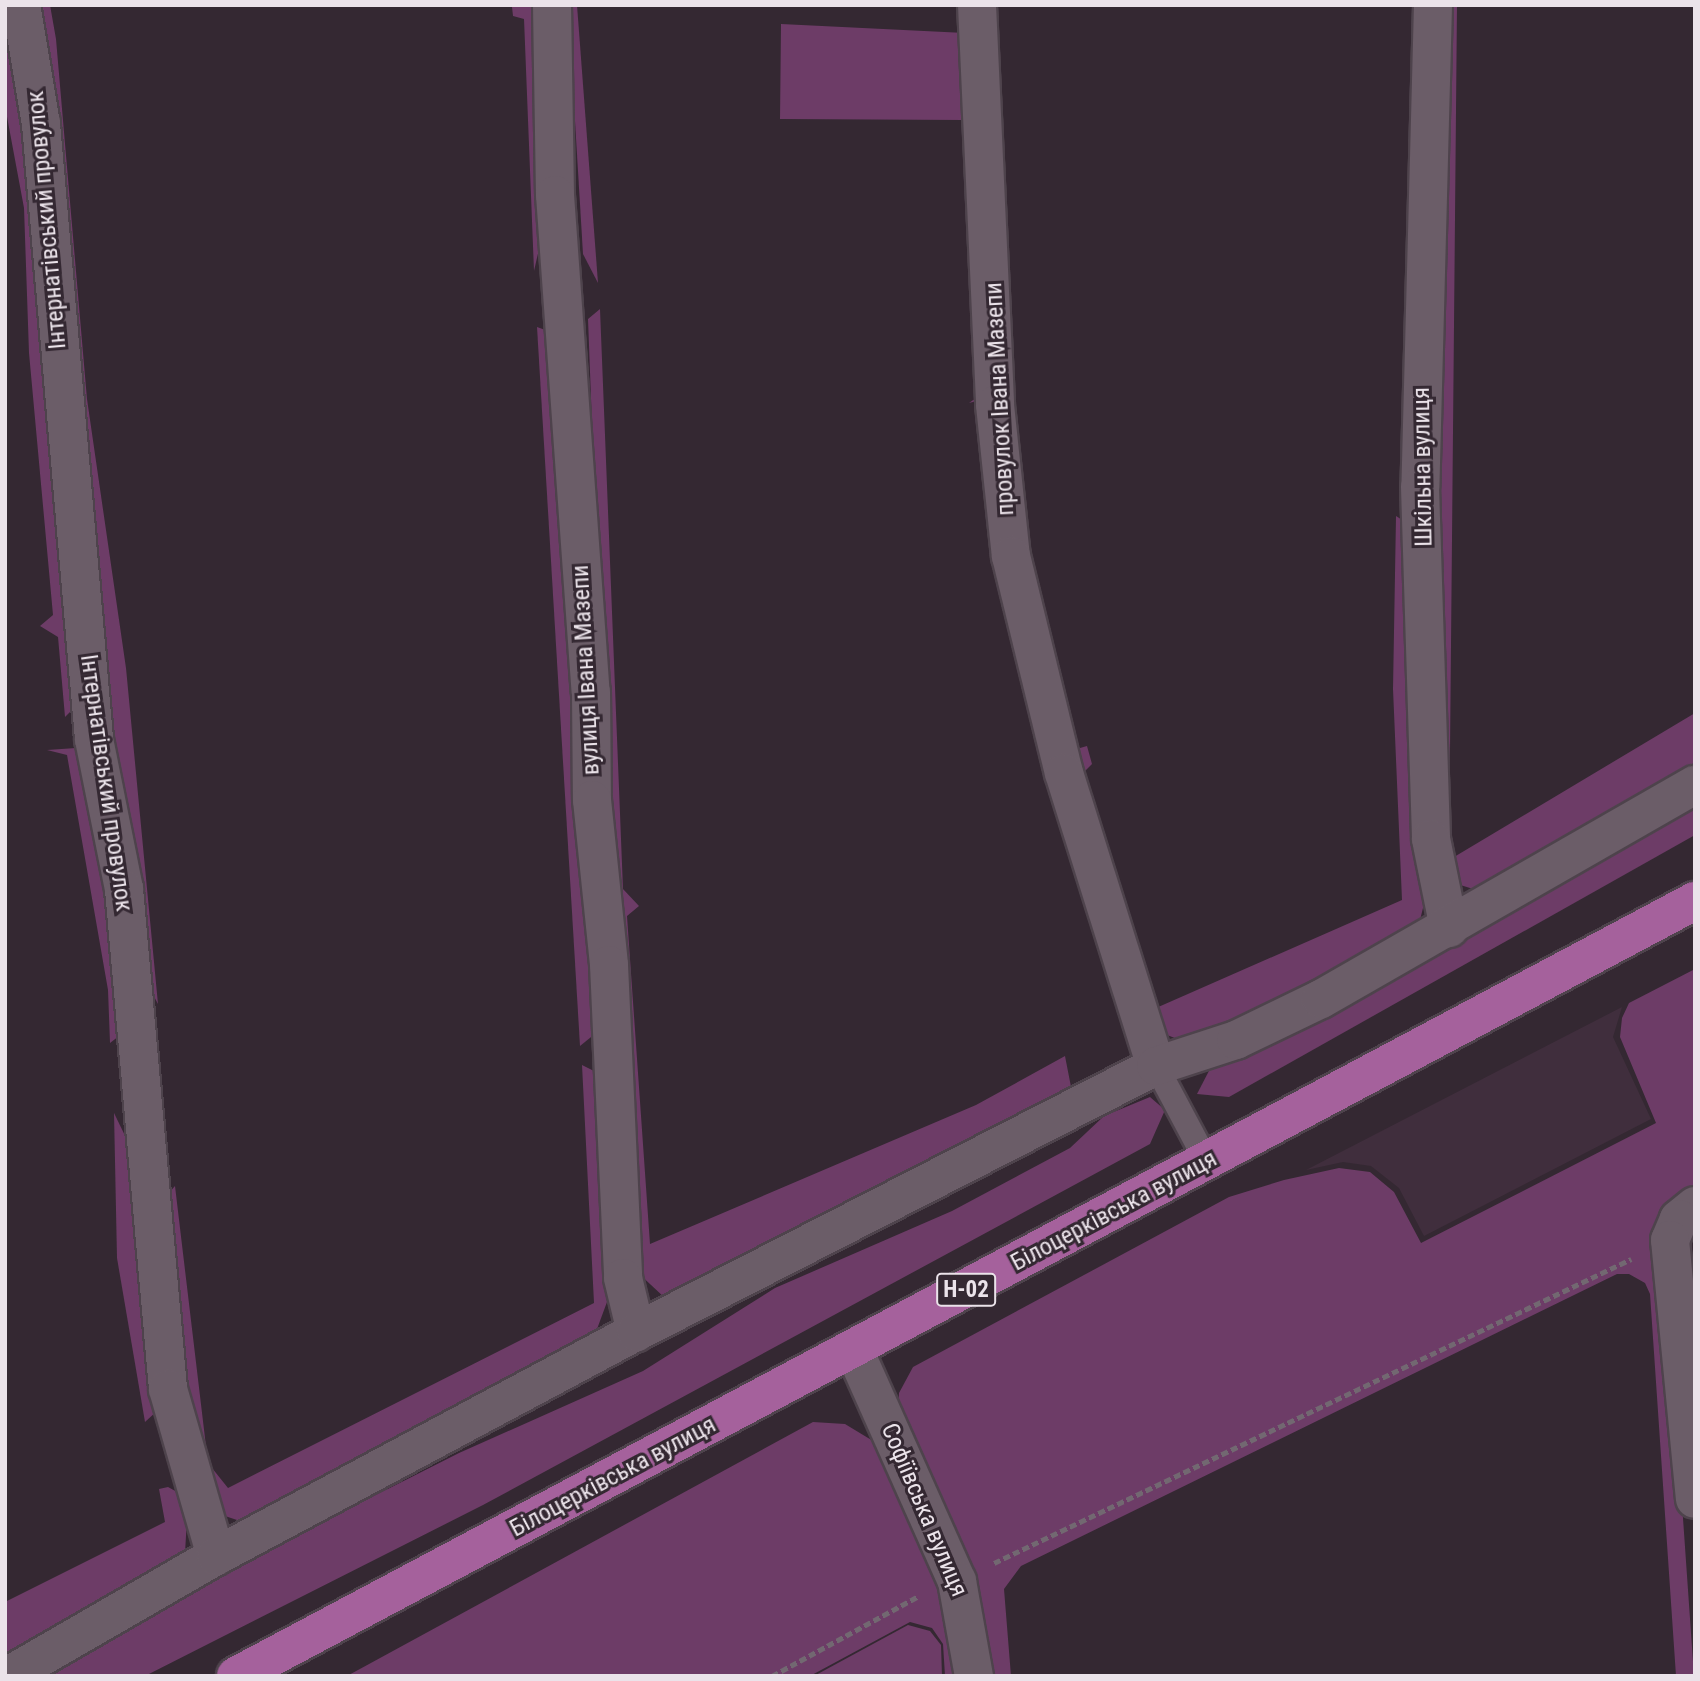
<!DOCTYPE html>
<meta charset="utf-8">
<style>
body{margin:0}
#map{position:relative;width:1700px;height:1681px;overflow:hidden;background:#342832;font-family:"Roboto Condensed",sans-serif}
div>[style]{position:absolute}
.built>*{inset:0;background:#402e3d}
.green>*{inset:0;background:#6d3c67}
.path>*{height:4.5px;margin-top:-2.25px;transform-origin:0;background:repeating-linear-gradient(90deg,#726871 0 7px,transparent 0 10.5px)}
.roads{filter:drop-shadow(2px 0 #4e434c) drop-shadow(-2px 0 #4e434c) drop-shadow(0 2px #4e434c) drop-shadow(0 -2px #4e434c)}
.service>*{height:24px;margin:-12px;padding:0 12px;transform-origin:12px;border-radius:12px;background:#6b5d68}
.minor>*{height:38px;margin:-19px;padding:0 19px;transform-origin:19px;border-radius:19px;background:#6b5d68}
.primary>*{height:38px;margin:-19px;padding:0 19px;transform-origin:19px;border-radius:19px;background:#a5619c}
span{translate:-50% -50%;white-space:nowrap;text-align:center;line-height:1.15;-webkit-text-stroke:6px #342832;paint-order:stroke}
.shield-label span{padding:2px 5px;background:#342832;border:2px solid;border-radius:5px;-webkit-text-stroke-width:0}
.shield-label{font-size:23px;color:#ebe3ea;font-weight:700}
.street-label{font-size:24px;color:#ebe3ea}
.frame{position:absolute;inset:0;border:7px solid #ebe3ea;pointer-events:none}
</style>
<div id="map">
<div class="built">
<div style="clip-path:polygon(1622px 1007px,1613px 1037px,1651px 1119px,1424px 1236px,1399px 1188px,1371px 1166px,1343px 1162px,1306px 1170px)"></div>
</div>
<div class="green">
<div style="clip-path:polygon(5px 5px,37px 208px,73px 709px,65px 717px,58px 637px,40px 626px,53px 615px,29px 353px,24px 208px,5px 106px)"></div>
<div style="clip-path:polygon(34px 5px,50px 5px,56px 39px,87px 399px,126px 668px,158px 1004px,150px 989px,110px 713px)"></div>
<div style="clip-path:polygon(536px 5px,542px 236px,534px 271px,524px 19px,513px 16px,512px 7px)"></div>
<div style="clip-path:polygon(568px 5px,577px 5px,598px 283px,583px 254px)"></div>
<div style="clip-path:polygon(1444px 5px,1457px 5px,1449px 860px,1695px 713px,1695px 771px,1483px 892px,1457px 884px,1442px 862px,1437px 276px)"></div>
<div style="clip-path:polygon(781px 24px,965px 33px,984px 399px,969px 403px,983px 393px,964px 120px,780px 119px)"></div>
<div style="clip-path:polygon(600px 309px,623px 889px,639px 906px,627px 916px,650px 1244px,976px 1105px,1065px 1056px,1072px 1092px,665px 1298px,636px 1271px,595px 504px,588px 319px)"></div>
<div style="clip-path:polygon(537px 327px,548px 331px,596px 1033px,580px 1046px)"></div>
<div style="clip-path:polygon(1396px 516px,1407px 523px,1424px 904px,1419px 924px,1252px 1018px,1180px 1040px,1167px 1035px,1160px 1029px,1073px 750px,1087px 746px,1092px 764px,1081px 775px,1156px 1008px,1402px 900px,1393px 689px)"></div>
<div style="clip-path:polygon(76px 748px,86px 756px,107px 875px,119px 1036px,110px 1043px,108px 990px,67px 755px,47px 750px)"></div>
<div style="clip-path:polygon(1695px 803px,1695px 835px,1229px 1097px,1197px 1094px,1212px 1065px)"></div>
<div style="clip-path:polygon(1695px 969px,1695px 1199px,1671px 1346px,1694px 1676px,1676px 1676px,1650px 1294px,1645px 1283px,1629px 1274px,1617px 1274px,1021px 1566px,1004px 1589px,1011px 1676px,990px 1676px,977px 1592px,898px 1413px,899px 1393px,913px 1367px,1229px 1197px,1284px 1180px,1339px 1168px,1370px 1172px,1394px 1192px,1421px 1243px,1656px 1123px,1620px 1037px,1622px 1018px,1629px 1003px)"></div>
<div style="clip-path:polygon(582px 1065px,596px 1072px,609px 1277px,607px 1302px,590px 1348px,249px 1524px,222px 1515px,193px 1449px,168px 1194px,175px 1186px,208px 1463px,228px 1488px,594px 1303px)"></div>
<div style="clip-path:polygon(1150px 1097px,1165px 1110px,1150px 1144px,483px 1505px,145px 1676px,45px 1676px,263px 1552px,459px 1453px,643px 1371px,775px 1288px,952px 1211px,1070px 1148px,1104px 1116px)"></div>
<div style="clip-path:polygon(114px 1113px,131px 1148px,157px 1411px,145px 1422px,117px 1258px)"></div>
<div style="clip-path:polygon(813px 1422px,845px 1424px,878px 1444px,928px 1544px,963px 1676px,945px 1676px,943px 1644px,932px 1628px,910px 1622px,810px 1676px,347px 1676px)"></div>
<div style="clip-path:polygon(168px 1487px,179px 1493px,187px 1519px,185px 1553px,5px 1660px,5px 1602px,165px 1522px,159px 1489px)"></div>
<div style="clip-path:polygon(908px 1625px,930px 1631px,941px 1645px,942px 1676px,814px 1676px)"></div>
</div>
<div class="path">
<div style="left:994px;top:1563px;width:706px;rotate:-25.51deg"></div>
<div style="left:772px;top:1676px;width:167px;rotate:-28.6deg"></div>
</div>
<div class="roads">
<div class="service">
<div style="left:1156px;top:1066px;width:109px;rotate:62deg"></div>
</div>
<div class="minor">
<div style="left:21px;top:5px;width:121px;rotate:80.5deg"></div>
<div style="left:41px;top:124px;width:617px;rotate:85.07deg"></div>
<div style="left:94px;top:739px;width:153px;rotate:78.7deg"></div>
<div style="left:124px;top:889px;width:502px;rotate:84.97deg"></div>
<div style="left:168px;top:1389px;width:174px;rotate:74deg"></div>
<div style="left:552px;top:5px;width:190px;rotate:89.1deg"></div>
<div style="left:555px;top:195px;width:498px;rotate:85.9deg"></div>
<div style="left:591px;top:692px;width:108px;rotate:89.5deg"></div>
<div style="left:592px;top:800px;width:166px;rotate:84.1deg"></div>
<div style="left:609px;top:965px;width:313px;rotate:87.4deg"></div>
<div style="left:623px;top:1278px;width:56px;rotate:76.5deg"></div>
<div style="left:977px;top:5px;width:400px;rotate:87.4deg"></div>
<div style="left:995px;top:405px;width:152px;rotate:84deg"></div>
<div style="left:1011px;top:556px;width:223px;rotate:76.3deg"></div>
<div style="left:1064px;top:773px;width:307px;rotate:72.6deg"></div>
<div style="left:1433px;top:5px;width:482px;rotate:91.5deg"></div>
<div style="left:1420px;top:487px;width:352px;rotate:88.2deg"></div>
<div style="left:1431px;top:839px;width:91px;rotate:78.6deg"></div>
<div style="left:1695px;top:1206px;width:21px;rotate:141deg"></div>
<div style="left:1679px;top:1219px;width:23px;rotate:113deg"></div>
<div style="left:1670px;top:1240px;width:260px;rotate:84.5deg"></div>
<div style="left:854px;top:1350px;width:253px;rotate:66deg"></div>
<div style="left:957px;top:1581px;width:97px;rotate:79.9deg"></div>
<div style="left:8px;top:1676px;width:240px;rotate:-30deg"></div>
<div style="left:216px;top:1556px;width:476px;rotate:-28.1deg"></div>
<div style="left:636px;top:1332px;width:584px;rotate:-27.09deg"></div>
<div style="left:1156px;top:1066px;width:84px;rotate:-18deg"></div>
<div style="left:1236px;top:1040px;width:94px;rotate:-25.8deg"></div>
<div style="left:1321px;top:999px;width:431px;rotate:-29.8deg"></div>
</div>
<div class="primary">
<div style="left:236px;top:1676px;width:1652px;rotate:-27.98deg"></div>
</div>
</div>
<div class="shield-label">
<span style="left:966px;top:1290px">Н-02</span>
</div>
<div class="street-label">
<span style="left:47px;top:220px;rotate:-95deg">Інтернатівський провулок</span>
<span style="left:1000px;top:399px;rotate:-93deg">провулок Івана Мазепи</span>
<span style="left:1423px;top:467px;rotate:-91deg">Шкільна вулиця</span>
<span style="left:586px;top:670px;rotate:-93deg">вулиця Івана Мазепи</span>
<span style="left:106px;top:783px;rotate:82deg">Інтернатівський провулок</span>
<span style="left:1114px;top:1211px;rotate:-28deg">Білоцерківська вулиця</span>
<span style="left:613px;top:1477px;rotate:-28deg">Білоцерківська вулиця</span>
<span style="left:924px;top:1510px;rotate:67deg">Софіївська вулиця</span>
</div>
<div class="frame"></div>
</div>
